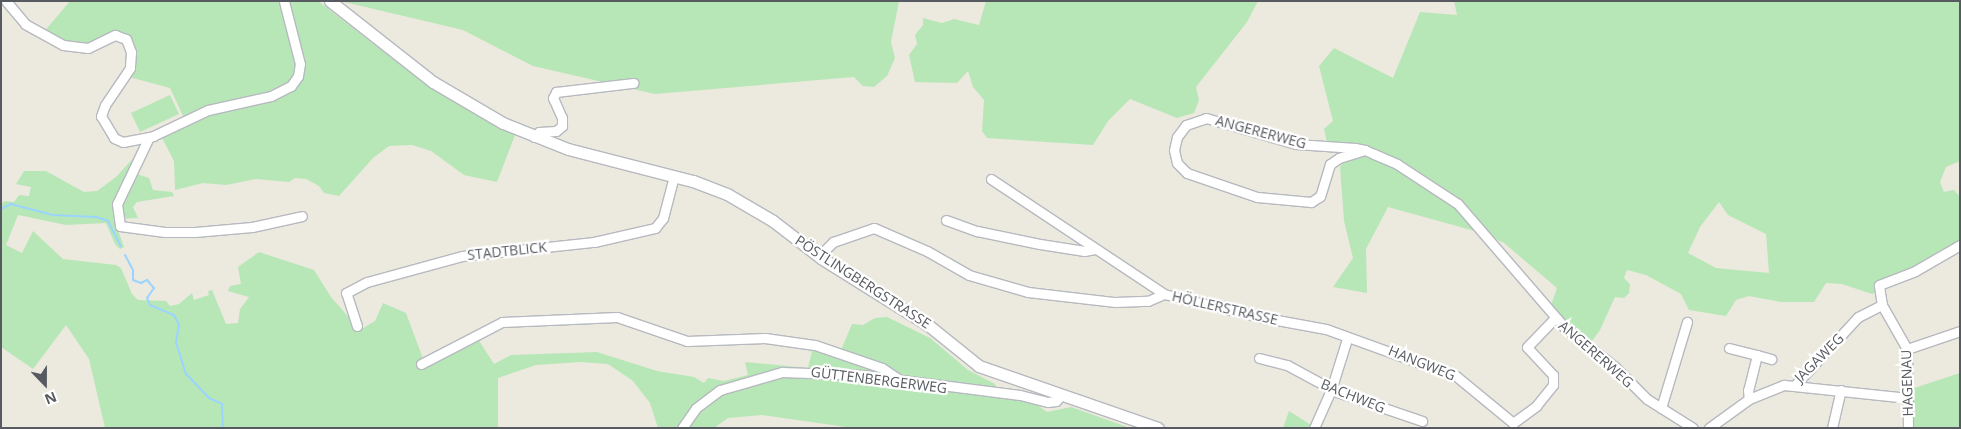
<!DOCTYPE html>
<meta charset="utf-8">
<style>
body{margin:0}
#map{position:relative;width:1961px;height:429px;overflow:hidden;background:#ece9de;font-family:"Open Sans",sans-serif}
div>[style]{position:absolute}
.green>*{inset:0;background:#b7e7b7}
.stream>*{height:2px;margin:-1px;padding:0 1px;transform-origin:1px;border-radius:1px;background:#9bd4ff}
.roads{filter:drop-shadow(1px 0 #b6b9bf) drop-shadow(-1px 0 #b6b9bf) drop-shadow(0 1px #b6b9bf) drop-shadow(0 -1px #b6b9bf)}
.street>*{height:9px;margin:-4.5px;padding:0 4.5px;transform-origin:4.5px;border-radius:4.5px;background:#fff}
.secondary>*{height:11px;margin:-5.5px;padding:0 5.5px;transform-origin:5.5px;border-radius:5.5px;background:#fff}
span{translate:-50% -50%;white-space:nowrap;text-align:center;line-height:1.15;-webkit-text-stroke:4.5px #fff;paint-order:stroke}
.street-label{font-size:14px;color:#575b61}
.frame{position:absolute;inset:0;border:2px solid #575b61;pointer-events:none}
.north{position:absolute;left:20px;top:359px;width:50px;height:50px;-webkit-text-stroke:4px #fff;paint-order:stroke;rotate:158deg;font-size:14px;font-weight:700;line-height:20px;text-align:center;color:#575b61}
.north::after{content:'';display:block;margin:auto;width:18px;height:22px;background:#575b61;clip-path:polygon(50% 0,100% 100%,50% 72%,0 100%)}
</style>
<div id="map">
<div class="green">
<div style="clip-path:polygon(70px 1px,281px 1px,296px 54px,296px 76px,284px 88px,184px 118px,170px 88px,129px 77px,133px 48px,118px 35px,75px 45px,43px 33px)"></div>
<div style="clip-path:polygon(287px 1px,318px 1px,429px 87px,515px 135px,497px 182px,464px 175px,431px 151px,412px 145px,389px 146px,373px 158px,339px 196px,324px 193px,319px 186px,306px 179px,295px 178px,289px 182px,256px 179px,226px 185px,203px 183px,175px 190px,174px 161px,161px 136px,209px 113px,256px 102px,301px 77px)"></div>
<div style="clip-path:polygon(340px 1px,899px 1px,891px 42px,895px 58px,887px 76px,874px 87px,863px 86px,854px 77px,655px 94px,533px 66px,463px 30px)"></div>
<div style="clip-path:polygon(986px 1px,1258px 1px,1247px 22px,1196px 87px,1199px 100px,1194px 113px,1177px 118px,1130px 99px,1108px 121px,1093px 145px,987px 138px,982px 131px,984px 100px,973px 87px,968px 71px,957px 83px,915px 82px,909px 55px,917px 44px,915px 35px,923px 25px,923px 18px,942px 23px,954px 19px,979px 25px)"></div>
<div style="clip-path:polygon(evenodd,1454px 1px,1960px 1px,1960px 161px,1946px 167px,1940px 182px,1944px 192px,1954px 190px,1960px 197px,1960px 244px,1898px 284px,1872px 294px,1842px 284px,1826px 283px,1814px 302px,1781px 302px,1749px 296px,1736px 300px,1726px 316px,1689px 310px,1681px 294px,1646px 275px,1627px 270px,1624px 278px,1630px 284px,1629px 293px,1624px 298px,1615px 297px,1600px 330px,1584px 352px,1550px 308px,1557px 288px,1504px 243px,1482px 233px,1388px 207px,1366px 249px,1367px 293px,1333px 287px,1353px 258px,1344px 221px,1340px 167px,1344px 161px,1356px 158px,1359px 143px,1327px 143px,1324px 129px,1333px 121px,1319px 66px,1334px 48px,1393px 78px,1420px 12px,1457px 15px,1454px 1px,1719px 202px,1728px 215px,1766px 234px,1769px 273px,1716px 268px,1688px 253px,1700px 227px,1719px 202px)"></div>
<div style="clip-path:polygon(170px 95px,179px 114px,140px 132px,131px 113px)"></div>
<div style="clip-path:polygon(138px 153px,134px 173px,149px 178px,153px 190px,172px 192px,174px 196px,137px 202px,133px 207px,138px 218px,114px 219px,124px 247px,120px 249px,115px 244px,106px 223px,66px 225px,18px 215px,6px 245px,22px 253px,33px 231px,63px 259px,116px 265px,121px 268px,132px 294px,138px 300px,166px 301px,170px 306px,179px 304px,192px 293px,194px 300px,209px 295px,208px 291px,212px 290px,226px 324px,238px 323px,240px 309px,249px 297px,228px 291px,230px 286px,241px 284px,238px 267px,259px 252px,314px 270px,331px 297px,360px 330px,375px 321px,383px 303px,406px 313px,422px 356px,429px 363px,476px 336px,494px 364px,511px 355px,597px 352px,657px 371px,694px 377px,704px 383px,708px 378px,724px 381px,748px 375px,745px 362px,808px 368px,813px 347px,841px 350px,852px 324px,863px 325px,875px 318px,887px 317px,930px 338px,968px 370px,995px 384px,997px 391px,1032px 401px,1047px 412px,1071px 407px,1130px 428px,853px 428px,762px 415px,728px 418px,714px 428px,658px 428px,650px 403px,633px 381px,608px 364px,580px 362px,536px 365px,498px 378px,498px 428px,105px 428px,89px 359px,66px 325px,33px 369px,1px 347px,1px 205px,4px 201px,14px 202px,19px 195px,29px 196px,31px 187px,16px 184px,24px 171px,46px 171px,84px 192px,97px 191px,116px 177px)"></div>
<div style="clip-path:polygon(1960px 373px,1960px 428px,1910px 428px,1911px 389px)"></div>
<div style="clip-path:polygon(1289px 411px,1311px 425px,1310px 428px,1283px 428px)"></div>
</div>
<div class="stream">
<div style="left:1px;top:209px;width:11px;rotate:-27deg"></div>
<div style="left:11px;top:204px;width:43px;rotate:14.7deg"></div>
<div style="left:53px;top:215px;width:43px;rotate:2.7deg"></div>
<div style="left:96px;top:217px;width:13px;rotate:18deg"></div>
<div style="left:108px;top:221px;width:28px;rotate:63deg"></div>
<div style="left:125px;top:255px;width:17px;rotate:62deg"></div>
<div style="left:133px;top:270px;width:10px;rotate:90deg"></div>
<div style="left:133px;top:280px;width:9px;rotate:21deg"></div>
<div style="left:141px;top:283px;width:7px;rotate:-27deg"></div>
<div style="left:147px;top:280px;width:11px;rotate:49deg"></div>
<div style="left:154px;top:288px;width:12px;rotate:125deg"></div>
<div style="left:147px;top:298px;width:8px;rotate:67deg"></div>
<div style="left:150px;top:305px;width:26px;rotate:23deg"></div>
<div style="left:174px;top:315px;width:11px;rotate:63deg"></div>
<div style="left:179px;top:325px;width:17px;rotate:100deg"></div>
<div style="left:176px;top:342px;width:34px;rotate:73deg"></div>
<div style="left:186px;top:374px;width:33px;rotate:46deg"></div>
<div style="left:209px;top:398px;width:14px;rotate:25deg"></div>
<div style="left:222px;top:404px;width:24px;rotate:88deg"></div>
</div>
<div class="roads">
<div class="street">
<div style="left:6px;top:1px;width:30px;rotate:50deg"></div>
<div style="left:25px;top:24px;width:43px;rotate:28.9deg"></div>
<div style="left:63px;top:45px;width:25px;rotate:7deg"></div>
<div style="left:88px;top:48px;width:30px;rotate:-26deg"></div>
<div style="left:115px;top:35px;width:12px;rotate:20deg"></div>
<div style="left:126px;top:39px;width:14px;rotate:69deg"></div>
<div style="left:131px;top:52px;width:16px;rotate:94deg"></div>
<div style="left:130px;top:68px;width:45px;rotate:124deg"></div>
<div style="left:105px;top:105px;width:12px;rotate:110deg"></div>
<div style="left:101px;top:116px;width:26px;rotate:59deg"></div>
<div style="left:114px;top:138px;width:10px;rotate:24deg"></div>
<div style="left:123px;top:142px;width:31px;rotate:-11deg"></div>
<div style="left:153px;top:136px;width:61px;rotate:-25.3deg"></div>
<div style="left:208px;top:110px;width:65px;rotate:-12.5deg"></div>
<div style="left:271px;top:96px;width:22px;rotate:-27deg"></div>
<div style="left:291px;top:86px;width:12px;rotate:-55deg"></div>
<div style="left:298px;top:76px;width:12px;rotate:-81deg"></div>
<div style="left:300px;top:64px;width:65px;rotate:-104.3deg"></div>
<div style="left:149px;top:137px;width:74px;rotate:115.5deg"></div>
<div style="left:117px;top:204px;width:22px;rotate:82deg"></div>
<div style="left:120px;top:226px;width:45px;rotate:7.6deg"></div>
<div style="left:165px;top:232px;width:30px"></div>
<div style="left:195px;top:232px;width:57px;rotate:-5deg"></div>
<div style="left:252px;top:227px;width:51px;rotate:-12.4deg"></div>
<div style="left:534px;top:137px;width:7px;rotate:-45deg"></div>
<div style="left:539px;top:132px;width:17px;rotate:-3deg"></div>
<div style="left:556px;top:131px;width:8px;rotate:-40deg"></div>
<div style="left:562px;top:126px;width:8px;rotate:-90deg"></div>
<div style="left:562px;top:118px;width:22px;rotate:-114deg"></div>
<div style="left:553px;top:98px;width:7px;rotate:-63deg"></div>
<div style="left:556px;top:92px;width:78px;rotate:-6.7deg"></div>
<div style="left:1365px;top:150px;width:27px;rotate:163deg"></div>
<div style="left:1339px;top:158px;width:11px;rotate:146deg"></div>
<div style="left:1330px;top:164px;width:34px;rotate:107deg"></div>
<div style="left:1320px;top:196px;width:11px;rotate:146deg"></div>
<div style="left:1311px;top:202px;width:54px;rotate:-174.7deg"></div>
<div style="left:1257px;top:197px;width:74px;rotate:-161.1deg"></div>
<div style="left:1187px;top:173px;width:14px;rotate:-135deg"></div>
<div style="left:1177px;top:163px;width:13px;rotate:-103deg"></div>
<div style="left:1174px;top:150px;width:13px;rotate:-77deg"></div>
<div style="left:1177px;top:137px;width:15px;rotate:-53deg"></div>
<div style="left:1186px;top:125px;width:21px;rotate:-19deg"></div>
<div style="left:1206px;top:118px;width:94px;rotate:16.1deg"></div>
<div style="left:1296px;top:144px;width:59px;rotate:3.9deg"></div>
<div style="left:1355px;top:148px;width:10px;rotate:11deg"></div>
<div style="left:1365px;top:150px;width:10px;rotate:24deg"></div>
<div style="left:1374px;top:154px;width:25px;rotate:23deg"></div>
<div style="left:1397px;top:164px;width:73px;rotate:33.3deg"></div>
<div style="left:1458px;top:204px;width:162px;rotate:49.2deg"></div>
<div style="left:1564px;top:327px;width:65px;rotate:38.1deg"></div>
<div style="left:1615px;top:367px;width:45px;rotate:45deg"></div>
<div style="left:1647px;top:399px;width:54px;rotate:32.2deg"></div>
<div style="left:991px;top:179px;width:208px;rotate:33.6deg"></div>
<div style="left:946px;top:220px;width:33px;rotate:20deg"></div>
<div style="left:977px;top:231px;width:64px;rotate:11.7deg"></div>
<div style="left:1040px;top:244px;width:45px;rotate:9deg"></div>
<div style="left:1084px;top:251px;width:11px;rotate:-10deg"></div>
<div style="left:819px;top:256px;width:20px;rotate:-45deg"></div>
<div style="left:833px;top:242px;width:43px;rotate:-18.9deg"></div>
<div style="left:874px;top:228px;width:58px;rotate:23.5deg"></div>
<div style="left:927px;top:251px;width:48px;rotate:29.7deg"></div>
<div style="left:969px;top:275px;width:61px;rotate:16.1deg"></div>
<div style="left:1028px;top:292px;width:88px;rotate:6.6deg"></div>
<div style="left:1115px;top:302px;width:33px;rotate:-2deg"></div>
<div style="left:1148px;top:301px;width:17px;rotate:-24deg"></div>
<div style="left:1164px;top:294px;width:94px;rotate:13.6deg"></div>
<div style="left:1255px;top:316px;width:72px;rotate:10.4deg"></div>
<div style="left:1326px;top:329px;width:138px;rotate:19.9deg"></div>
<div style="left:1456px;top:376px;width:74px;rotate:39.5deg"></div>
<div style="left:1513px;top:423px;width:29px;rotate:-36deg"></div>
<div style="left:1536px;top:406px;width:27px;rotate:-51deg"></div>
<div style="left:1553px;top:385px;width:10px;rotate:-90deg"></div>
<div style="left:1553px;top:375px;width:38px;rotate:-133deg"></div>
<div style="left:1527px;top:347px;width:40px;rotate:-46deg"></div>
<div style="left:357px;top:326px;width:35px;rotate:-108deg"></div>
<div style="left:346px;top:293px;width:24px;rotate:-28deg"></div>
<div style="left:367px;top:282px;width:98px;rotate:-15.3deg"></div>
<div style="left:462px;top:256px;width:133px;rotate:-6.1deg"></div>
<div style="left:594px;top:242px;width:63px;rotate:-12.9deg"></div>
<div style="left:655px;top:228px;width:13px;rotate:-51deg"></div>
<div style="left:663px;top:218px;width:43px;rotate:-75.3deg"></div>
<div style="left:1729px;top:348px;width:29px;rotate:14deg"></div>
<div style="left:1757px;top:355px;width:36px;rotate:104deg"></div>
<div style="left:1748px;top:390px;width:9px;rotate:84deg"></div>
<div style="left:1907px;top:349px;width:56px;rotate:-18.8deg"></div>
<div style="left:1757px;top:355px;width:15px;rotate:16deg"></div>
<div style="left:1259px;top:358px;width:29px;rotate:14deg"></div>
<div style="left:1287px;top:365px;width:57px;rotate:28.4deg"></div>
<div style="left:1337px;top:392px;width:90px;rotate:18.8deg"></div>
<div style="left:421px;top:364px;width:91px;rotate:-27.4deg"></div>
<div style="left:502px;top:322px;width:115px;rotate:-2.5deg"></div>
<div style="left:617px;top:317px;width:74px;rotate:18.9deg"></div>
<div style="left:687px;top:341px;width:78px;rotate:-2.2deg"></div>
<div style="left:765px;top:338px;width:50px;rotate:8deg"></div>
<div style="left:815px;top:345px;width:71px;rotate:18.9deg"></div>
<div style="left:882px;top:368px;width:22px;rotate:34deg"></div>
<div style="left:1795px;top:385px;width:93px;rotate:-47.2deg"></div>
<div style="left:1858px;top:317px;width:27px;rotate:-27deg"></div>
<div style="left:1661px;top:408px;width:90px;rotate:-73.2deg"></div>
<div style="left:682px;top:428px;width:24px;rotate:-55deg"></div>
<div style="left:696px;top:408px;width:30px;rotate:-37deg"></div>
<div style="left:720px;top:390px;width:65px;rotate:-16.2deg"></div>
<div style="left:782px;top:372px;width:81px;rotate:2.1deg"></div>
<div style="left:863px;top:375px;width:158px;rotate:7.3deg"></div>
<div style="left:1020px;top:395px;width:29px;rotate:14deg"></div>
<div style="left:1048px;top:402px;width:8px;rotate:-7deg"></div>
<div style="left:1056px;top:401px;width:8px;rotate:-50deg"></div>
<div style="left:1314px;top:428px;width:42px;rotate:-65.9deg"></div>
<div style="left:1331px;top:390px;width:53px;rotate:-72.6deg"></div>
<div style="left:1709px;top:428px;width:49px;rotate:-35.9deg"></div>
<div style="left:1749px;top:399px;width:38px;rotate:-22deg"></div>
<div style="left:1784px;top:385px;width:125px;rotate:6deg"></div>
<div style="left:1832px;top:428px;width:39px;rotate:-77deg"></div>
<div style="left:1908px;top:428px;width:79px;rotate:-90.7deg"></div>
<div style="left:1907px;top:349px;width:51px;rotate:-119.6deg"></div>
<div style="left:1882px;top:305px;width:20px;rotate:-99deg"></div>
<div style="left:1879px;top:285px;width:39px;rotate:-21deg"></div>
<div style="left:1915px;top:271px;width:52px;rotate:-30deg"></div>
</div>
<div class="secondary">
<div style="left:330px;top:1px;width:131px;rotate:38.2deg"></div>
<div style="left:433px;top:82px;width:81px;rotate:30.4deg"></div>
<div style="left:503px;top:123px;width:70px;rotate:21.8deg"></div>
<div style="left:568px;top:149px;width:129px;rotate:14.4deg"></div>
<div style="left:693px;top:181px;width:36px;rotate:21deg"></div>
<div style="left:727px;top:194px;width:53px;rotate:30.4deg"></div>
<div style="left:773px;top:221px;width:61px;rotate:37.6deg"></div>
<div style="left:821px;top:258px;width:126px;rotate:32.1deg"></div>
<div style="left:928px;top:325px;width:65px;rotate:38.8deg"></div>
<div style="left:979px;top:366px;width:189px;rotate:19.1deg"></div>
</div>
</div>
<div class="street-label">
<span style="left:1261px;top:132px;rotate:15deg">ANGERERWEG</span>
<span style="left:507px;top:251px;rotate:-6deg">STADTBLICK</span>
<span style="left:863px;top:282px;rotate:33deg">PÖSTLINGBERGSTRASSE</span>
<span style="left:1225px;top:308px;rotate:13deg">HÖLLERSTRASSE</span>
<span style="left:1596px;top:354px;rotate:41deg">ANGERERWEG</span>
<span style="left:1819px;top:358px;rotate:-45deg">JAGAWEG</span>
<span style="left:1422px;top:363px;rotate:22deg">HANGWEG</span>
<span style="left:879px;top:380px;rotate:7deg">GÜTTENBERGERWEG</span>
<span style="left:1907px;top:383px;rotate:-92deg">HAGENAU</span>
<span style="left:1353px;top:396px;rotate:22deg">BACHWEG</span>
</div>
<div class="frame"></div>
<div class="north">N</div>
</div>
